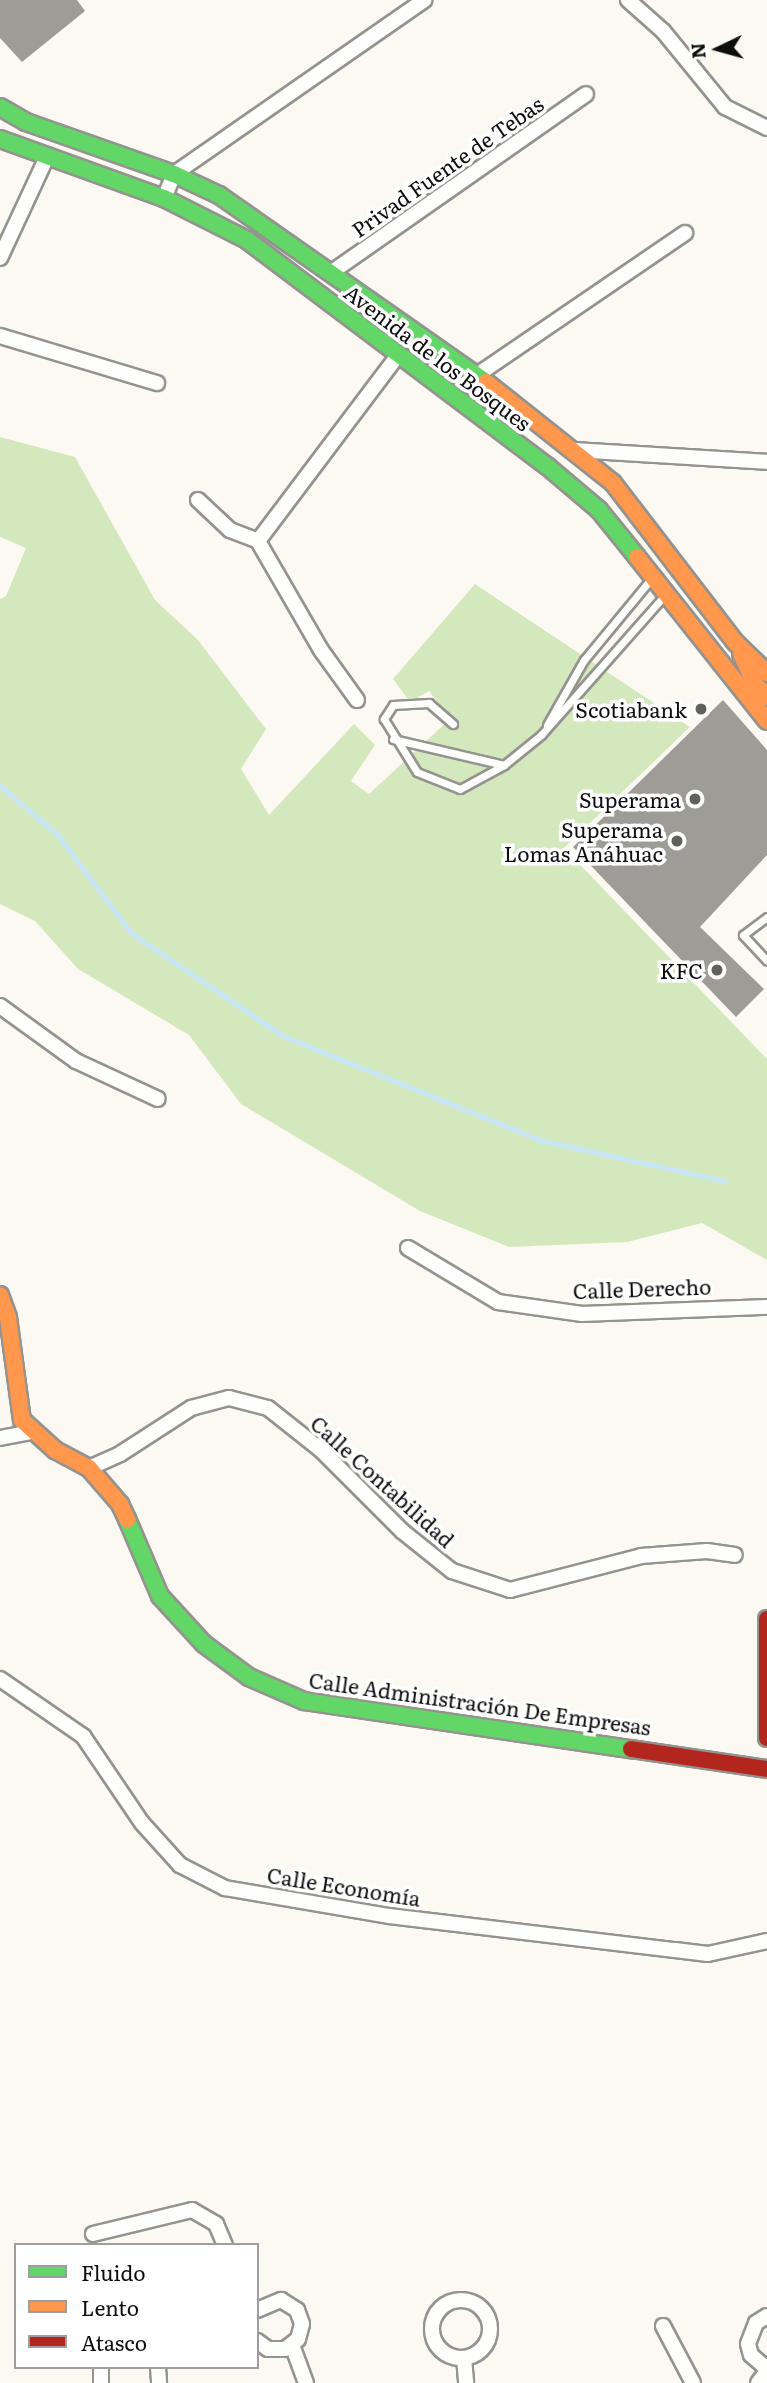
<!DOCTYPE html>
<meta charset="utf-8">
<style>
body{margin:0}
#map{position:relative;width:767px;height:2383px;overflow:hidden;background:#fbf9f1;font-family:Literata,serif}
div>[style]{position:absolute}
.forest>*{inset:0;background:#d4e8be}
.stream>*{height:5px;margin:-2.5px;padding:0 2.5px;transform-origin:2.5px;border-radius:2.5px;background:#c7e5f5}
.building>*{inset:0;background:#9e9c97}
.roads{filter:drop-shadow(2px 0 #949390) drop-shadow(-2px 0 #949390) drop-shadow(0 2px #949390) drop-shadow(0 -2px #949390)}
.lane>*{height:7px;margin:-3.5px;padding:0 3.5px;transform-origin:3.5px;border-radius:3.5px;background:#fefefd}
.street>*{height:14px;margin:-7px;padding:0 7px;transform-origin:7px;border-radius:7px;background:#fefefd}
.street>.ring{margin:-7px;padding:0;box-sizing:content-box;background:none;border:14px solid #fefefd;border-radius:50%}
.fast>*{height:16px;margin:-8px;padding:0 8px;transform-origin:8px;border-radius:8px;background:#63d668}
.slow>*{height:16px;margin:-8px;padding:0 8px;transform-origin:8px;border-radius:8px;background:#ff974d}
.jam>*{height:16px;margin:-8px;padding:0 8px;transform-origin:8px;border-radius:8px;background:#b3261e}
.dots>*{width:19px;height:19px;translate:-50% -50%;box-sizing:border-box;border:4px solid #fff;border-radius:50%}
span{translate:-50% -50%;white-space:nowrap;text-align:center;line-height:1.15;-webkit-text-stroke:7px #fff;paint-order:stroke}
.street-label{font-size:21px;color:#0d0d0d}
.poi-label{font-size:21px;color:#0d0d0d}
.right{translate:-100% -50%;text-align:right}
.legend{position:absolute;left:14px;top:2243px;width:245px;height:126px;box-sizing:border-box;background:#fff;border:2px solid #9e9e9e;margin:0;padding:9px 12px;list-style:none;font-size:21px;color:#0d0d0d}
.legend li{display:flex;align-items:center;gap:14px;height:35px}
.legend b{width:35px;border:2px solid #9e9e9e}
.north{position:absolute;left:683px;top:14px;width:70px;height:70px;-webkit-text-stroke:5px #fff;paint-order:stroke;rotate:265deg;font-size:19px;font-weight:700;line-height:28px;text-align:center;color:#0d0d0d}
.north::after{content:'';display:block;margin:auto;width:24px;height:32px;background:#0d0d0d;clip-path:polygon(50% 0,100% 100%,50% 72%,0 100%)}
</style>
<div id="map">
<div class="forest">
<div style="clip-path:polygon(0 437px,75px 457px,155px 600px,198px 640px,266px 729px,241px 769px,269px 815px,354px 724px,375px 745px,351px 781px,369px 794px,450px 719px,429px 691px,410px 702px,393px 679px,475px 584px,690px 727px,564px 848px,767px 1059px,767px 1260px,702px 1223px,627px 1242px,509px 1247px,420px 1211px,241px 1104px,189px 1035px,78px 969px,35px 921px,0 904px,0 599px,6px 596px,26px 548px,0 537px)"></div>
</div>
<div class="stream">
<div style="left:0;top:786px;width:75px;rotate:40.1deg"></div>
<div style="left:57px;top:834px;width:124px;rotate:53.2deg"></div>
<div style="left:131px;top:933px;width:184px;rotate:34.1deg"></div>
<div style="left:283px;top:1036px;width:277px;rotate:22deg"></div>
<div style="left:540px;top:1140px;width:189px;rotate:12.5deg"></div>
</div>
<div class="building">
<div style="clip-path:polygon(0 0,77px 0,85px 11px,22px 62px,0 38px)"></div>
<div style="clip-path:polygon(723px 700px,767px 750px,767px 855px,700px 927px,764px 989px,736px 1017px,573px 847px)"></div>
</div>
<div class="roads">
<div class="lane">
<div style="left:453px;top:724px;width:32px;rotate:-139deg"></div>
<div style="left:429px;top:703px;width:36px;rotate:177deg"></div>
<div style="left:393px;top:705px;width:17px;rotate:123deg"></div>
<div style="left:384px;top:719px;width:62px;rotate:58.1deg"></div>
<div style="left:417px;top:772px;width:46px;rotate:21.6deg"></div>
<div style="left:460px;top:789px;width:50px;rotate:-28.6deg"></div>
<div style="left:504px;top:765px;width:48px;rotate:-39deg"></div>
<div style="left:541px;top:735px;width:186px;rotate:-48.5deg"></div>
<div style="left:547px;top:725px;width:75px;rotate:-60.4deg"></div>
<div style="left:584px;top:660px;width:105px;rotate:-50.4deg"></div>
<div style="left:393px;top:739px;width:114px;rotate:13.2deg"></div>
<div style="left:767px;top:917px;width:30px;rotate:143deg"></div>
<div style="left:743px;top:935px;width:35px;rotate:47deg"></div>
</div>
<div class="street">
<div style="left:628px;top:0;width:47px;rotate:41.5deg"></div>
<div style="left:663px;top:31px;width:98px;rotate:50.8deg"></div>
<div style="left:725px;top:107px;width:47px;rotate:26.6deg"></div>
<div style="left:164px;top:198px;width:26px;rotate:-67deg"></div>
<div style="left:174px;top:174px;width:305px;rotate:-34.8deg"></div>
<div style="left:0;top:258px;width:109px;rotate:-65.1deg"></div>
<div style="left:332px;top:272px;width:310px;rotate:-35deg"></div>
<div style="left:0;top:336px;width:164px;rotate:16.7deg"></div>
<div style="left:477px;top:375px;width:252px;rotate:-34.3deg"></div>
<div style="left:573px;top:450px;width:194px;rotate:3.5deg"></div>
<div style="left:198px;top:500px;width:44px;rotate:43.2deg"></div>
<div style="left:230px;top:530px;width:30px;rotate:21deg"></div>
<div style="left:357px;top:700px;width:62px;rotate:-125.8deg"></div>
<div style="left:321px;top:650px;width:126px;rotate:-120deg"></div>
<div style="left:258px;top:541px;width:234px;rotate:-53deg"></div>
<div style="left:0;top:1006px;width:94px;rotate:35.9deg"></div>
<div style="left:76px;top:1061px;width:90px;rotate:24.9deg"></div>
<div style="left:408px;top:1248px;width:105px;rotate:31deg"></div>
<div style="left:498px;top:1302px;width:85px;rotate:8.1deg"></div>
<div style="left:582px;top:1314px;width:185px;rotate:-2.2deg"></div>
<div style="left:0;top:1438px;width:31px;rotate:-11deg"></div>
<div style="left:89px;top:1468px;width:34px;rotate:-24deg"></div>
<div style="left:120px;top:1454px;width:85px;rotate:-32.9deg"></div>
<div style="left:191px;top:1408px;width:39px;rotate:-15deg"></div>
<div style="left:229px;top:1398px;width:40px;rotate:14.4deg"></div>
<div style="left:268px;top:1408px;width:68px;rotate:38.4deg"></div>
<div style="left:321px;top:1450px;width:115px;rotate:45deg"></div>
<div style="left:402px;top:1531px;width:64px;rotate:38.7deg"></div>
<div style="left:452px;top:1571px;width:61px;rotate:18.1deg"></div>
<div style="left:510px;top:1590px;width:135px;rotate:-14.5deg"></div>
<div style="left:641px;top:1556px;width:66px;rotate:-4.3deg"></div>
<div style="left:707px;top:1551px;width:28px;rotate:8deg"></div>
<div style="left:0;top:1679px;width:101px;rotate:34.5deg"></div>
<div style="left:83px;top:1736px;width:105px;rotate:55.9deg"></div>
<div style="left:142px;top:1823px;width:57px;rotate:47.9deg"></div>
<div style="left:180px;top:1865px;width:51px;rotate:27.1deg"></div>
<div style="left:225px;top:1888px;width:166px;rotate:9.7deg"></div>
<div style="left:389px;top:1916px;width:288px;rotate:6.8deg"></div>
<div style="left:675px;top:1950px;width:33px;rotate:7deg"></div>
<div style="left:708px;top:1954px;width:60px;rotate:-12.4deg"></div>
<div style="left:93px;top:2234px;width:102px;rotate:-13.6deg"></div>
<div style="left:192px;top:2210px;width:28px;rotate:30deg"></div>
<div style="left:216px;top:2224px;width:23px;rotate:67deg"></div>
<div class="ring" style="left:432px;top:2300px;width:44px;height:44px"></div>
<div style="left:257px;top:2310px;width:26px;rotate:-23deg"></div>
<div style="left:281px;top:2300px;width:19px;rotate:32deg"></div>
<div style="left:297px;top:2310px;width:15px;rotate:70deg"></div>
<div style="left:302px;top:2324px;width:16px;rotate:105deg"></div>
<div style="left:298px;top:2339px;width:16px;rotate:142deg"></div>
<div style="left:285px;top:2349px;width:17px;rotate:180deg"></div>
<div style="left:268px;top:2349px;width:14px;rotate:-144deg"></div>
<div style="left:767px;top:2316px;width:13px;rotate:148deg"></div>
<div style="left:756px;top:2323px;width:22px;rotate:111deg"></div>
<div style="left:748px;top:2344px;width:11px;rotate:75deg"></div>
<div style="left:751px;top:2355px;width:21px;rotate:41deg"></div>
<div style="left:663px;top:2326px;width:64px;rotate:62.2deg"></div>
<div style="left:292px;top:2345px;width:40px;rotate:69.8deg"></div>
<div style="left:464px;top:2358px;width:25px;rotate:85deg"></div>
<div style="left:158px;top:2367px;width:16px;rotate:86deg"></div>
<div style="left:101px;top:2383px;width:16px;rotate:-90deg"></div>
<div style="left:758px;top:2383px;width:15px;rotate:-53deg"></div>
</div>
<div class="fast">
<div style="left:0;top:107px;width:30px;rotate:30deg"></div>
<div style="left:26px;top:122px;width:157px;rotate:19.4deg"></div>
<div style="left:174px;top:174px;width:50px;rotate:25deg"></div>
<div style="left:219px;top:195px;width:326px;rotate:35deg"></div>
<div style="left:0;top:139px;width:174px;rotate:19.8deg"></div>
<div style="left:164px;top:198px;width:93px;rotate:26.8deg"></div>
<div style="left:247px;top:240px;width:376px;rotate:37deg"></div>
<div style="left:547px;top:466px;width:68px;rotate:40.2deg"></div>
<div style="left:599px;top:510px;width:60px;rotate:51deg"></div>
<div style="left:127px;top:1519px;width:84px;rotate:66.8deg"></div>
<div style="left:160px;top:1596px;width:65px;rotate:47.5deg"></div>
<div style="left:204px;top:1644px;width:56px;rotate:36.3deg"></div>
<div style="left:249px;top:1677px;width:60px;rotate:23.6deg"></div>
<div style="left:304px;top:1701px;width:331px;rotate:8.4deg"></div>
</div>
<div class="slow">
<div style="left:486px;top:382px;width:162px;rotate:38.5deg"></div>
<div style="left:613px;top:483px;width:200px;rotate:52.5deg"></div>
<div style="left:735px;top:642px;width:45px;rotate:44.1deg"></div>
<div style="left:637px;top:557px;width:209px;rotate:51.6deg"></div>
<div style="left:741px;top:654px;width:33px;rotate:65deg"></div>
<div style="left:755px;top:684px;width:18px;rotate:47deg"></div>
<div style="left:0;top:1295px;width:23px;rotate:70deg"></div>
<div style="left:8px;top:1317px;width:104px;rotate:82.3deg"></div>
<div style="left:22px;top:1420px;width:45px;rotate:42.3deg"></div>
<div style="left:55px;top:1450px;width:38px;rotate:28deg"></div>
<div style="left:89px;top:1468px;width:48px;rotate:49.3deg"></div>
<div style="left:120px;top:1504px;width:17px;rotate:65deg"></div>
</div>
<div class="jam">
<div style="left:767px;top:1619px;width:119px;rotate:90deg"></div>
<div style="left:631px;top:1749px;width:137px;rotate:8.4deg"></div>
</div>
</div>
<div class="dots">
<div style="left:701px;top:709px;background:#60605d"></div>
<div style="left:695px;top:799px;background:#60605d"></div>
<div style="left:677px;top:841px;background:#60605d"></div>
<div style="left:717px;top:970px;background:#60605d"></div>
</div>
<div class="street-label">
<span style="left:447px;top:166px;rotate:-35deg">Privad Fuente de Tebas</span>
<span style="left:438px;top:357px;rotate:37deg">Avenida de los Bosques</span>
<span style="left:642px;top:1288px;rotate:-2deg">Calle Derecho</span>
<span style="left:383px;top:1481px;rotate:42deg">Calle Contabilidad</span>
<span style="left:480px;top:1703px;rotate:8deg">Calle Administración De Empresas</span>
<span style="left:344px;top:1886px;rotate:9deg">Calle Economía</span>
</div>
<div class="poi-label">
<span class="right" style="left:687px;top:709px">Scotiabank</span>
<span class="right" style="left:681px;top:799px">Superama</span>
<span class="right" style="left:663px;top:841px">Superama<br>Lomas Anáhuac</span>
<span class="right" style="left:703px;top:970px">KFC</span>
</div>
<ul class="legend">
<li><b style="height:9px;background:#63d668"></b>Fluido</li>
<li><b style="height:9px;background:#ff974d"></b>Lento</li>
<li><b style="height:9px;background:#b3261e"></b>Atasco</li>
</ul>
<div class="north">N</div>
</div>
